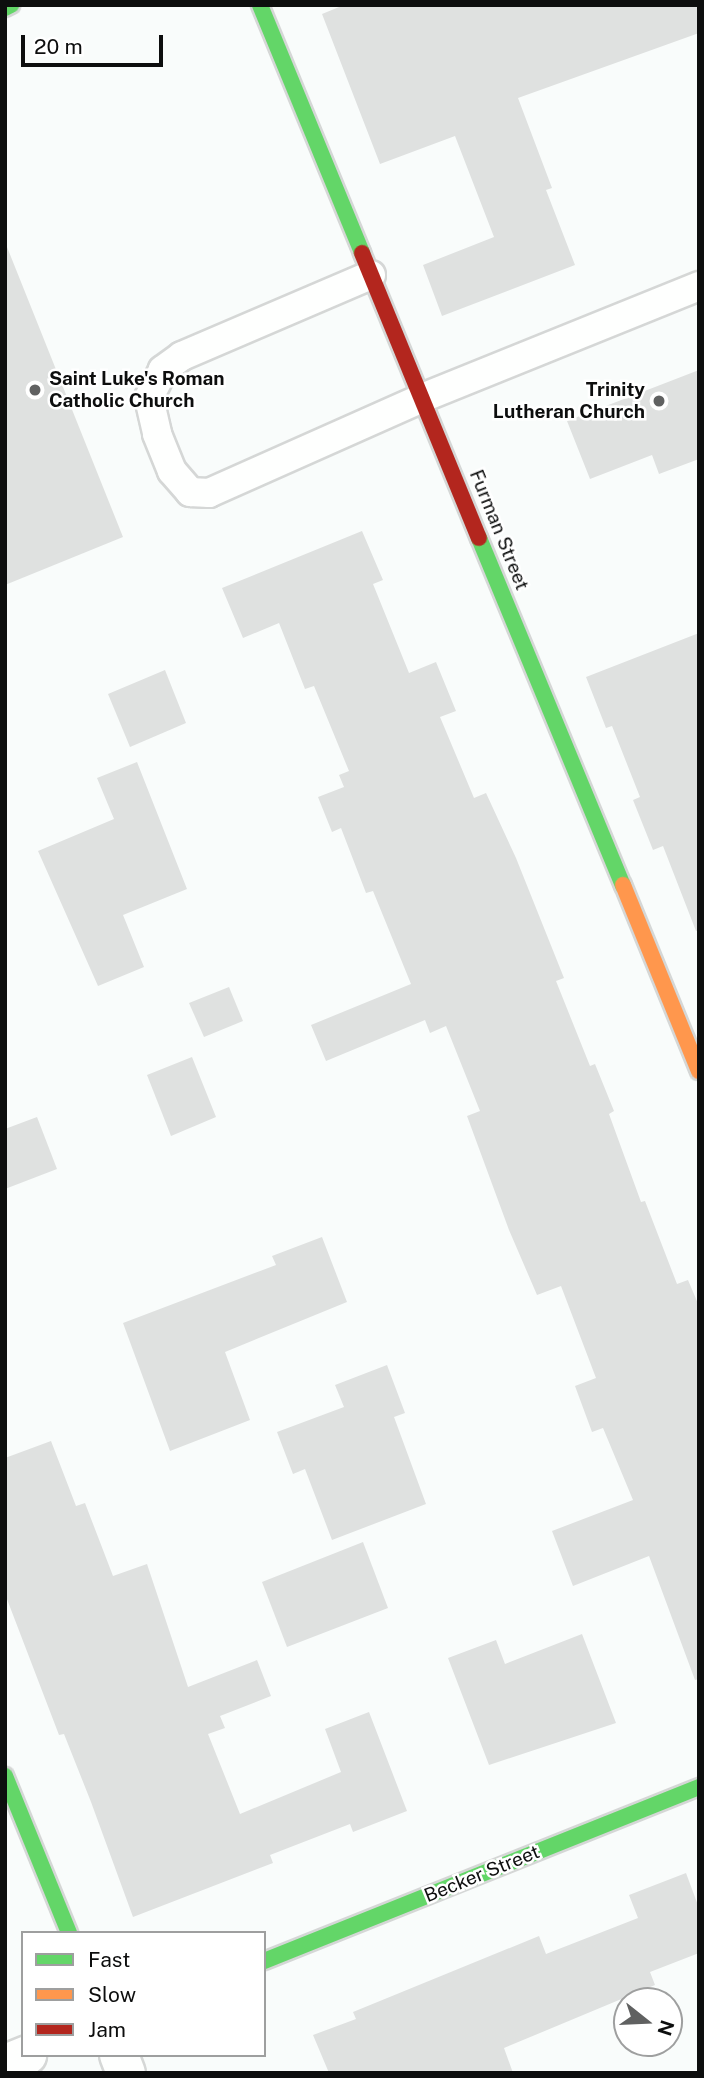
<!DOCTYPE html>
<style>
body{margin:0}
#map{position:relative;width:704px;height:2078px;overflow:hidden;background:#f9fcfb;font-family:"Public Sans",sans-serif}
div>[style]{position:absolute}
.building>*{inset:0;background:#dfe1e0}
.roads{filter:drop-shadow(2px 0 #d5d7d6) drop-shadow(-2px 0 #d5d7d6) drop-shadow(0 2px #d5d7d6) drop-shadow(0 -2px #d5d7d6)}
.lane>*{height:28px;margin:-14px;padding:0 14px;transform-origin:14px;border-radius:14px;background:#fefffe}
.street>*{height:38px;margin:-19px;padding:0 19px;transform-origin:19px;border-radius:19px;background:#fefffe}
.fast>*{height:16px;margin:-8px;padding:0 8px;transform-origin:8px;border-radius:8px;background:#63d668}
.slow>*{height:16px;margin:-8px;padding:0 8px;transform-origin:8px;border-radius:8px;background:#ff974d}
.jam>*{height:16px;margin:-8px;padding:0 8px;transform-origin:8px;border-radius:8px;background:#b3261e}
.dots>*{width:19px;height:19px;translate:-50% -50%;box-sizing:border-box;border:4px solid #fff;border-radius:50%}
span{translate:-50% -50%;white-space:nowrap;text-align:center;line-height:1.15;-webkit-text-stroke:5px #fff;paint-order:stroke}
.poi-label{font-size:19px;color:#0d0e0e;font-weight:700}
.left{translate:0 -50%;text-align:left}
.right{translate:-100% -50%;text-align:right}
.street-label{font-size:19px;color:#0d0e0e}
.frame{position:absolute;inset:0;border:7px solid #0d0e0e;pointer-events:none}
.legend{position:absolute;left:21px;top:1931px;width:245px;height:126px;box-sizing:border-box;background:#fff;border:2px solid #9e9f9f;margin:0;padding:9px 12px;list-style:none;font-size:21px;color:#0d0e0e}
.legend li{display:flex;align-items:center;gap:14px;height:35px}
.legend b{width:35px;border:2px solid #9e9f9f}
.north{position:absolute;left:613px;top:1987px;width:70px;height:70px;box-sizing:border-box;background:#fff;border:2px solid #9e9f9f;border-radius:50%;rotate:108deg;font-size:19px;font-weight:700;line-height:28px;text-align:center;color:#0d0e0e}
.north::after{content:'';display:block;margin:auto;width:24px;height:32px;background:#606161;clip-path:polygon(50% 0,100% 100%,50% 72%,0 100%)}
.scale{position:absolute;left:21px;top:35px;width:142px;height:32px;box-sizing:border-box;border:4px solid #0d0e0e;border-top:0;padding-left:9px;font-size:21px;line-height:24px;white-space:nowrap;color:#0d0e0e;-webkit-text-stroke:5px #fff;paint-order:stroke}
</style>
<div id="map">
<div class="building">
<div style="clip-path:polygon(344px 5px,699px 5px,699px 33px,518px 98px,552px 188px,546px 190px,575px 265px,442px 316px,423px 265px,494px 237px,455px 136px,380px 164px,322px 14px)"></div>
<div style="clip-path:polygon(7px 247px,123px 537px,5px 585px,5px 248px)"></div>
<div style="clip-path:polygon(699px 370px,699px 459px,659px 474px,652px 455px,590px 479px,567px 421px)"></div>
<div style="clip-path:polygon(362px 531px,383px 580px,373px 584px,409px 673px,436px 662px,456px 711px,440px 717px,474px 798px,486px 793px,516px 858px,564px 978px,556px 981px,590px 1066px,595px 1064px,614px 1111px,609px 1114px,641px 1202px,645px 1201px,677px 1284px,688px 1280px,699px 1306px,699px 1679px,695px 1680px,649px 1556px,573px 1586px,552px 1531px,633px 1500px,603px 1428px,592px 1432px,575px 1386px,596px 1378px,561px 1286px,537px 1295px,509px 1230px,467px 1116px,480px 1111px,446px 1026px,430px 1033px,425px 1020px,326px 1061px,311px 1025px,411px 984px,373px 891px,366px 893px,341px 828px,332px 832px,318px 797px,344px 787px,339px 775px,349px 771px,314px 686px,305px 689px,279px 623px,243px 638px,222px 588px)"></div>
<div style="clip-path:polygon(699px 633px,699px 930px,696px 931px,663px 846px,653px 850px,633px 800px,640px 797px,612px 726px,606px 728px,586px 677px)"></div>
<div style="clip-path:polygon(165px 670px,186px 723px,130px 747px,108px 694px)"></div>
<div style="clip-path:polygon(137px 762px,187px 889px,123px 915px,144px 967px,98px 986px,38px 851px,114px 819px,97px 778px)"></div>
<div style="clip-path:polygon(229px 987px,243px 1021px,204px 1037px,189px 1003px)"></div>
<div style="clip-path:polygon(192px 1057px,216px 1117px,171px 1136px,147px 1075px)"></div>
<div style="clip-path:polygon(37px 1117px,57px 1169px,5px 1189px,5px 1129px)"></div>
<div style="clip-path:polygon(322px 1237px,347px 1302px,225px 1352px,250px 1420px,170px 1451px,123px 1323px,276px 1265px,272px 1256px)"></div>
<div style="clip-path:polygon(387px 1365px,405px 1413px,394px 1417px,426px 1504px,332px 1540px,305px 1469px,293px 1474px,277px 1432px,344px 1407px,335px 1385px)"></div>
<div style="clip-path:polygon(51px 1441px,76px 1506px,85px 1503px,113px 1576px,147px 1564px,188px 1687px,257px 1660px,271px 1696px,220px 1716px,225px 1728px,208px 1734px,240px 1814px,341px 1772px,325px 1729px,369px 1712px,407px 1811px,353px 1832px,350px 1824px,270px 1855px,273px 1863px,133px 1917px,91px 1802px,64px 1734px,59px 1735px,5px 1594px,5px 1458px)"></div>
<div style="clip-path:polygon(363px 1542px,388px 1608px,287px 1647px,262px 1582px)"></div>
<div style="clip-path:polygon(582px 1634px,616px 1723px,489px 1765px,448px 1658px,496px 1640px,505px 1664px)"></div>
<div style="clip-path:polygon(686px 1873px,699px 1908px,699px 1953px,650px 1972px,655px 1985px,504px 2048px,513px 2073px,329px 2073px,313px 2035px,356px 2019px,353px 2012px,539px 1936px,546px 1954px,638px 1918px,629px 1895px)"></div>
</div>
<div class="roads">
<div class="lane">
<div style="left:371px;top:275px;width:206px;rotate:156.8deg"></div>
<div style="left:182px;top:356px;width:24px;rotate:144deg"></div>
<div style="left:163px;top:370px;width:31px;rotate:117deg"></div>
<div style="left:149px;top:398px;width:37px;rotate:77deg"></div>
<div style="left:157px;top:434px;width:40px;rotate:68deg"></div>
<div style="left:172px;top:471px;width:28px;rotate:49deg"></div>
<div style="left:190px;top:492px;width:19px;rotate:3deg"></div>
<div style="left:209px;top:493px;width:233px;rotate:-24deg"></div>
<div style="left:422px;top:398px;width:299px;rotate:-22deg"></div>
</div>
<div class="street">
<div style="left:119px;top:2055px;width:19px;rotate:69deg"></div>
<div style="left:5px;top:2064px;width:24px;rotate:-22deg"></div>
</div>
<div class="fast">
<div style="left:260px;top:5px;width:268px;rotate:67.6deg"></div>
<div style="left:5px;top:8px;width:7px;rotate:-27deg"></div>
<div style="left:479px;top:538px;width:376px;rotate:67.5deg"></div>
<div style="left:5px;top:1776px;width:170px;rotate:67.8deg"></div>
<div style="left:264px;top:1961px;width:469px;rotate:-21.8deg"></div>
</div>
<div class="slow">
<div style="left:623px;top:885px;width:201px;rotate:67.8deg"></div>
</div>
<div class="jam">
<div style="left:362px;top:253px;width:308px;rotate:67.7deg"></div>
</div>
</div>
<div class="dots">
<div style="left:35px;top:390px;background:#606161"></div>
<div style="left:659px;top:401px;background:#606161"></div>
</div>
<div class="poi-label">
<span class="left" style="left:49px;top:390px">Saint Luke's Roman<br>Catholic Church</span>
<span class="right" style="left:645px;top:401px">Trinity<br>Lutheran Church</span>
</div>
<div class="street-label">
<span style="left:499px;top:530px;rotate:68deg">Furman Street</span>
<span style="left:482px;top:1874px;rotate:-22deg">Becker Street</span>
</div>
<div class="frame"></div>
<ul class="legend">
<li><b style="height:9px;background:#63d668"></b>Fast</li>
<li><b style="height:9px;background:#ff974d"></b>Slow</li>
<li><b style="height:9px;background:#b3261e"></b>Jam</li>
</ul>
<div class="north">N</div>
<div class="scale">20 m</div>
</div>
